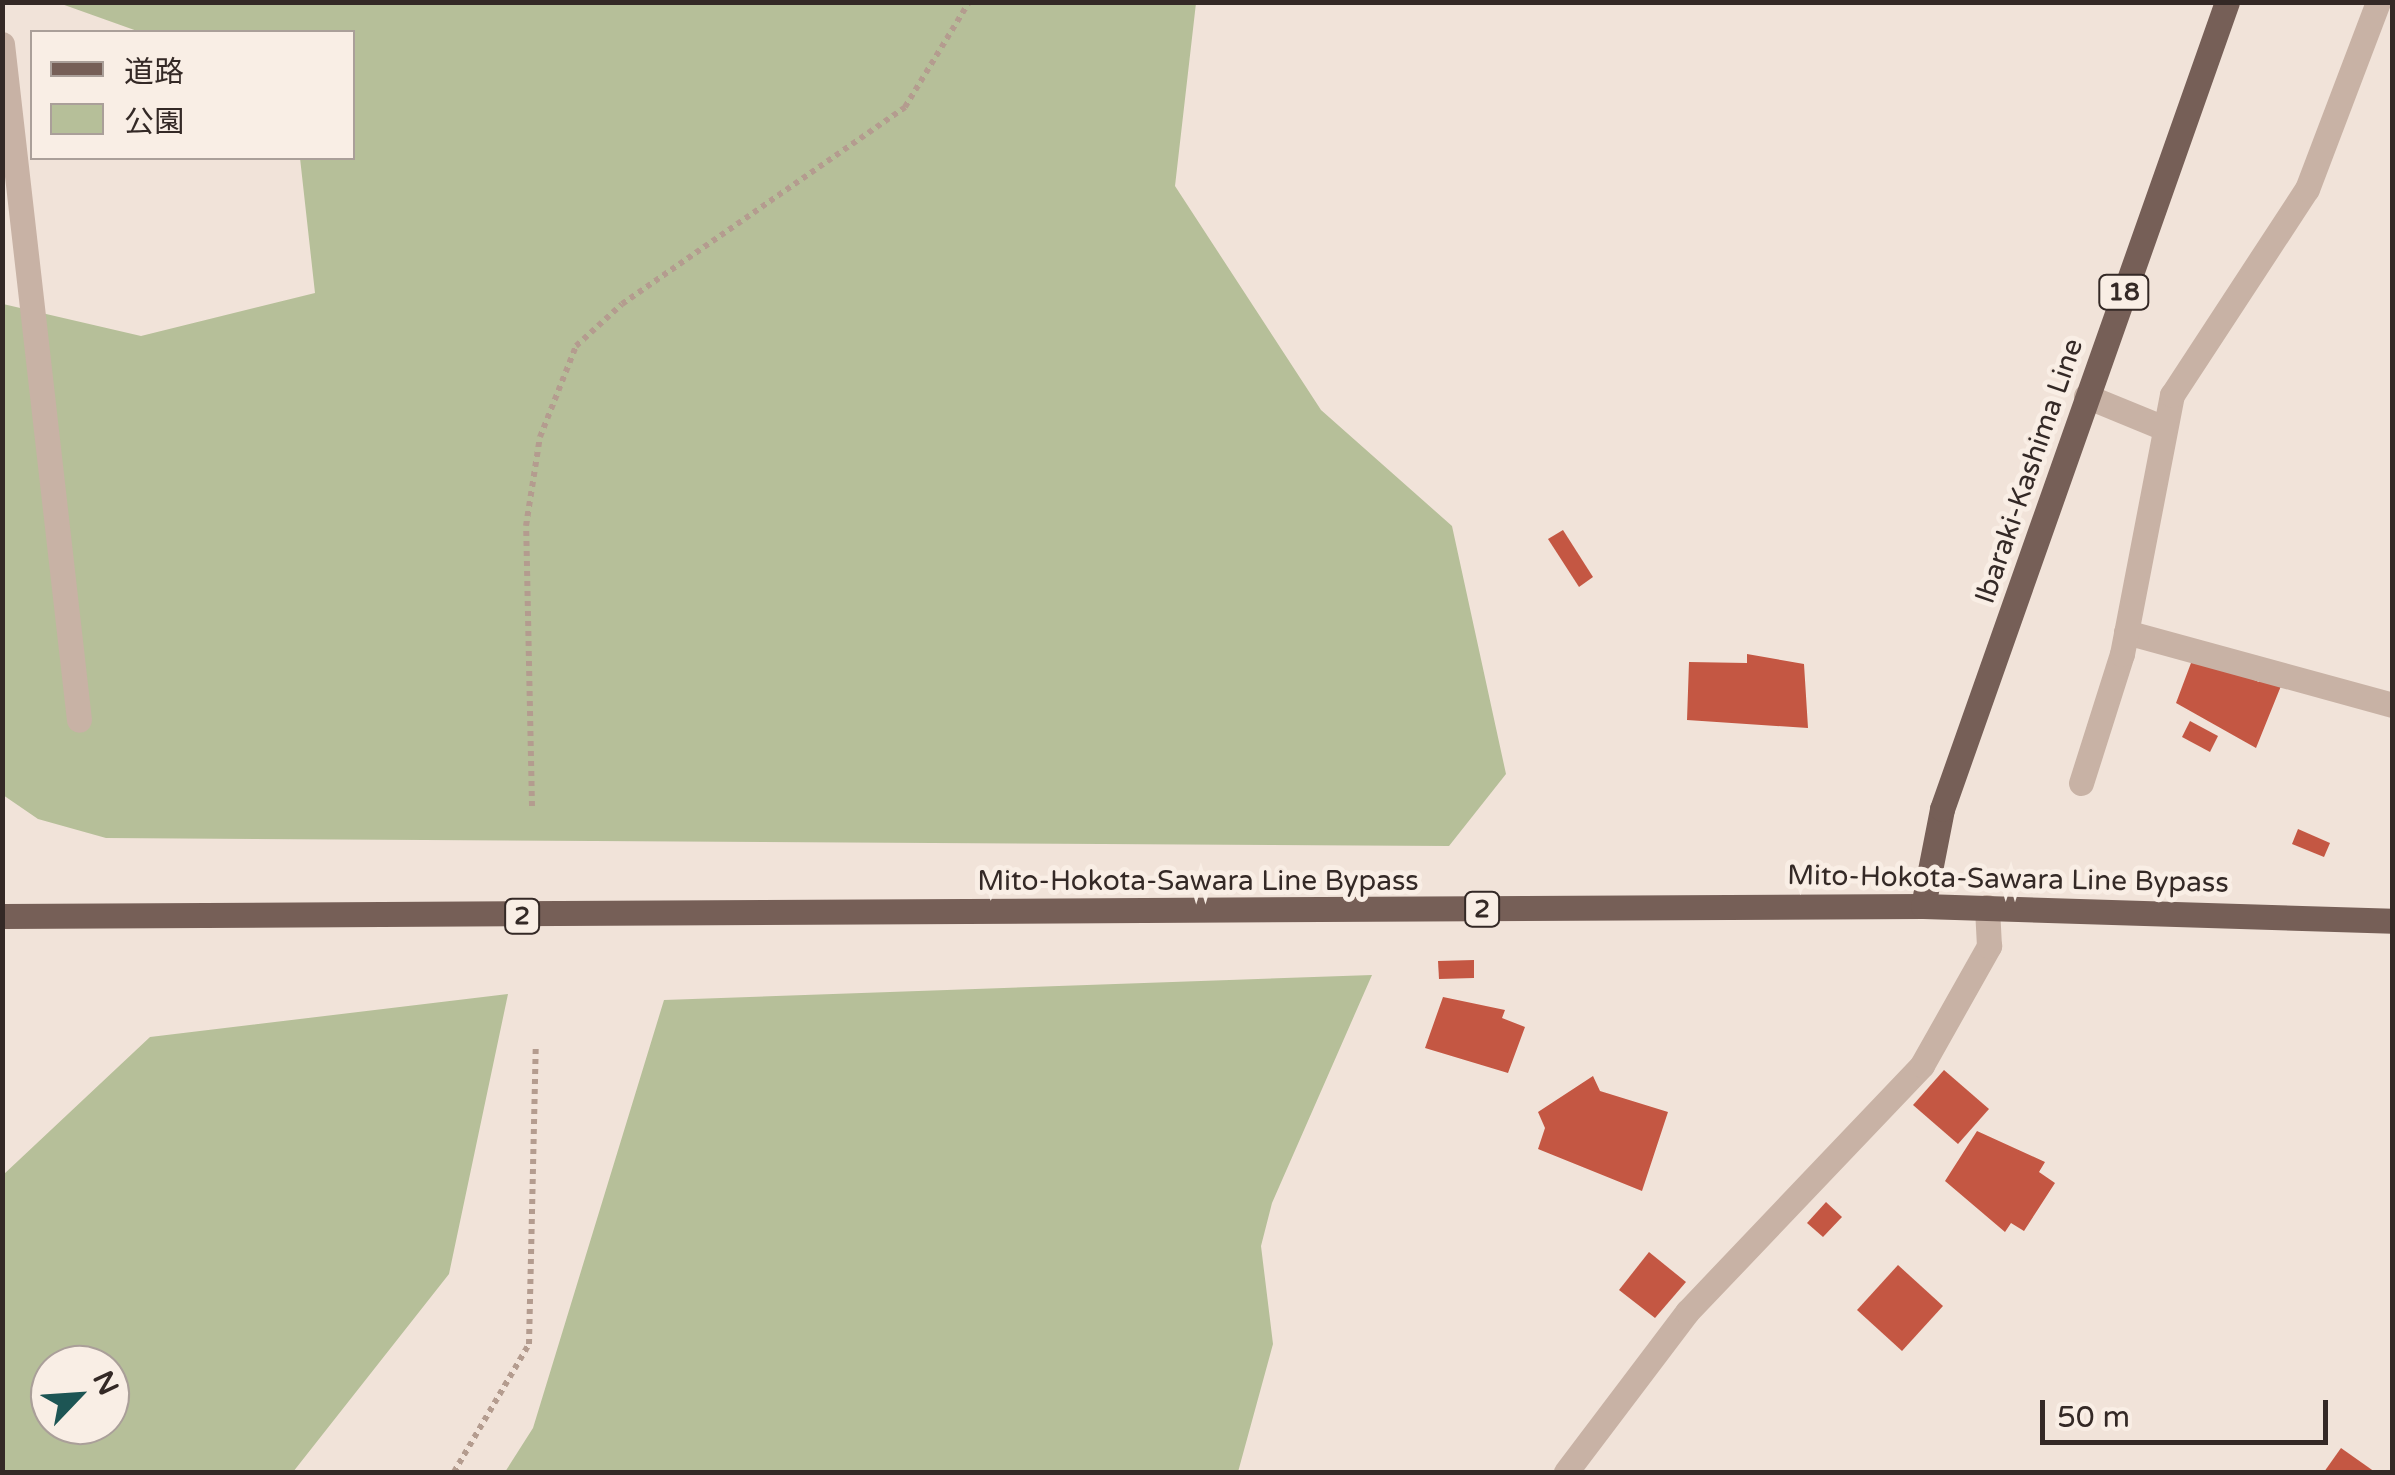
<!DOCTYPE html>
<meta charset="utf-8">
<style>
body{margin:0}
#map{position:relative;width:2395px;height:1475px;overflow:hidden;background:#f1e3d9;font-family:"Varela Round","Noto Sans JP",sans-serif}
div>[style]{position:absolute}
.green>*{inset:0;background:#b6bf99}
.building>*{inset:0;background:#c45743}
.path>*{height:6px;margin-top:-3px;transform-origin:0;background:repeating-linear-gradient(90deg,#b49c8f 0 5px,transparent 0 10px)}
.minor>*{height:25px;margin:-12.5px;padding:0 12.5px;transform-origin:12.5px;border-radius:12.5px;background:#c8b2a5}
.primary>*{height:25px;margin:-12.5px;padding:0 12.5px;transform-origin:12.5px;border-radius:12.5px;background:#765f57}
span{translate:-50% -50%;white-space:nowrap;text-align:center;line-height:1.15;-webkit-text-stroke:10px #f9eee5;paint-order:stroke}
.shield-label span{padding:2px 8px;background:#f9eee5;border:2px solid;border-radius:8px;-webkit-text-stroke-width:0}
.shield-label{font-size:25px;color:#342926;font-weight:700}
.street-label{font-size:28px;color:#342926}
.frame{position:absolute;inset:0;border:5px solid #342926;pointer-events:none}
.legend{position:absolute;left:30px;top:30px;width:325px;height:130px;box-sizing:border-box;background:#f9eee5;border:2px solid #aa9f99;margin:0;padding:12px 18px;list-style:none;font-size:30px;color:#342926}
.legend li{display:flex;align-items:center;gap:20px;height:50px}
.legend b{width:50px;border:2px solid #aa9f99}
.north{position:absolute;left:30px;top:1345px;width:100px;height:100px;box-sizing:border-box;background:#f9eee5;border:2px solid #aa9f99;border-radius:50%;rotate:65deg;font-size:28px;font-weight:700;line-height:40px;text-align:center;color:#342926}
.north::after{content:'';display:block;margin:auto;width:35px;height:45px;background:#1d5554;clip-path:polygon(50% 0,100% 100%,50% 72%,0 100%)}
.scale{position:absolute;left:2040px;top:1400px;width:288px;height:45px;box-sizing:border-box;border:5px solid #342926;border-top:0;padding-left:12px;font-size:30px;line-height:35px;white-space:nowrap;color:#342926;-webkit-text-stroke:8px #f9eee5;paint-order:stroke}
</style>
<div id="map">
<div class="green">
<div style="clip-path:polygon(56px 2px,1196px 3px,1175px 186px,1321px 410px,1452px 526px,1506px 774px,1449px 846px,106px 838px,38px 819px,3px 795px,3px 304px,141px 336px,315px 293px,300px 158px,352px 158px,352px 32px,140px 32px)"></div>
<div style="clip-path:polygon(1372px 975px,1272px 1203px,1261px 1246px,1273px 1344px,1238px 1472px,505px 1472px,533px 1428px,664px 1000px)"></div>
<div style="clip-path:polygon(evenodd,508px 994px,449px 1274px,293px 1472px,3px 1472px,3px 1175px,150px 1037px,508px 994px,50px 1365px,110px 1365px,110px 1425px,50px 1425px,50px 1365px)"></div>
</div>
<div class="building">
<div style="clip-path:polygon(1563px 530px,1593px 577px,1579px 587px,1548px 539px)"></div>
<div style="clip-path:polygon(1747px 654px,1804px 664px,1808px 728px,1687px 720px,1689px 662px,1747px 663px)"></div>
<div style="clip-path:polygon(2194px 655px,2259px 682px,2263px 673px,2283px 681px,2256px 748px,2176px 703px)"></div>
<div style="clip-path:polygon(2190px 721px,2218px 736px,2210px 752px,2182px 737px)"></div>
<div style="clip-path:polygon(2298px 829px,2330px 843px,2324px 857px,2292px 844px)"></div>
<div style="clip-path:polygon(1474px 960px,1474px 978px,1439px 979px,1438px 961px)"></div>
<div style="clip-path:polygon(1443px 997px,1505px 1010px,1502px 1018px,1525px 1027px,1508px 1073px,1425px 1048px)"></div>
<div style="clip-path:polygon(1944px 1070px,1989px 1109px,1958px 1144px,1913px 1105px)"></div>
<div style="clip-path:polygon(1593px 1076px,1600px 1091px,1668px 1112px,1642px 1191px,1538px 1149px,1545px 1128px,1538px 1112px)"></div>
<div style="clip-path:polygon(1977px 1131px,2045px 1162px,2039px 1172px,2055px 1183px,2024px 1231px,2011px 1223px,2005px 1232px,1945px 1181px)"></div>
<div style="clip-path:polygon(1826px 1202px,1842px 1217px,1823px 1237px,1807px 1223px)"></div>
<div style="clip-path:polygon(1649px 1252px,1686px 1282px,1655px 1318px,1619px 1290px)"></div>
<div style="clip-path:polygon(1898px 1265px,1943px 1306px,1902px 1351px,1857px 1310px)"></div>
<div style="clip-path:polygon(2341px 1448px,2375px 1472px,2324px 1472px)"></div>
</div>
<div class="path">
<div style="left:532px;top:806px;width:280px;rotate:-91.2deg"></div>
<div style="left:526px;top:526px;width:90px;rotate:-81.1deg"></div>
<div style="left:540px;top:437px;width:98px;rotate:-68.4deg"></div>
<div style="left:576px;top:346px;width:62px;rotate:-42.4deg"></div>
<div style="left:622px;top:304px;width:345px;rotate:-34.8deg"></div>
<div style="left:905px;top:107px;width:123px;rotate:-58.6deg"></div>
<div style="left:454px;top:1472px;width:148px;rotate:-59.6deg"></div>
<div style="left:529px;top:1344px;width:300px;rotate:-88.7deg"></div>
</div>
<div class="minor">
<div style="left:2px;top:44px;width:680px;rotate:83.5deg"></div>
<div style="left:2086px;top:396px;width:84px;rotate:22.3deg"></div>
<div style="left:2126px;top:632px;width:276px;rotate:15.3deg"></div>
<div style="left:2081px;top:783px;width:135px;rotate:-72.4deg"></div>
<div style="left:2122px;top:654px;width:264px;rotate:-79.1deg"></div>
<div style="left:2172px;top:395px;width:246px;rotate:-56.8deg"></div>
<div style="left:2307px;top:189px;width:200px;rotate:-69.2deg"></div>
<div style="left:1566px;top:1472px;width:201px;rotate:-52.9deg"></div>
<div style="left:1687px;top:1312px;width:341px;rotate:-46.4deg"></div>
<div style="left:1922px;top:1065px;width:137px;rotate:-60.6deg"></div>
<div style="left:1989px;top:946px;width:39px;rotate:-93deg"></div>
</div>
<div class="primary">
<div style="left:1923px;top:906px;width:99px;rotate:-78.9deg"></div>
<div style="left:1942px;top:809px;width:856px;rotate:-70.55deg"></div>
<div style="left:2px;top:916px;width:1921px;rotate:-0.3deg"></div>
<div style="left:1923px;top:906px;width:469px;rotate:1.8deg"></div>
</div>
<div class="shield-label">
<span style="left:2124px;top:292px">18</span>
<span style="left:1482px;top:909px">2</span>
<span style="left:522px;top:916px">2</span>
</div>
<div class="street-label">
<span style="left:2029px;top:471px;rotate:-71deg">Ibaraki-Kashima Line</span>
<span style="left:2008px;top:879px;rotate:1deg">Mito-Hokota-Sawara Line Bypass</span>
<span style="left:1198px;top:881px">Mito-Hokota-Sawara Line Bypass</span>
</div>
<div class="frame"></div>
<ul class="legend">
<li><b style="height:12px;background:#765f57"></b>道路</li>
<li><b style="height:28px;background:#b6bf99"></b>公園</li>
</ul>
<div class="north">N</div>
<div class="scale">50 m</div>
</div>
